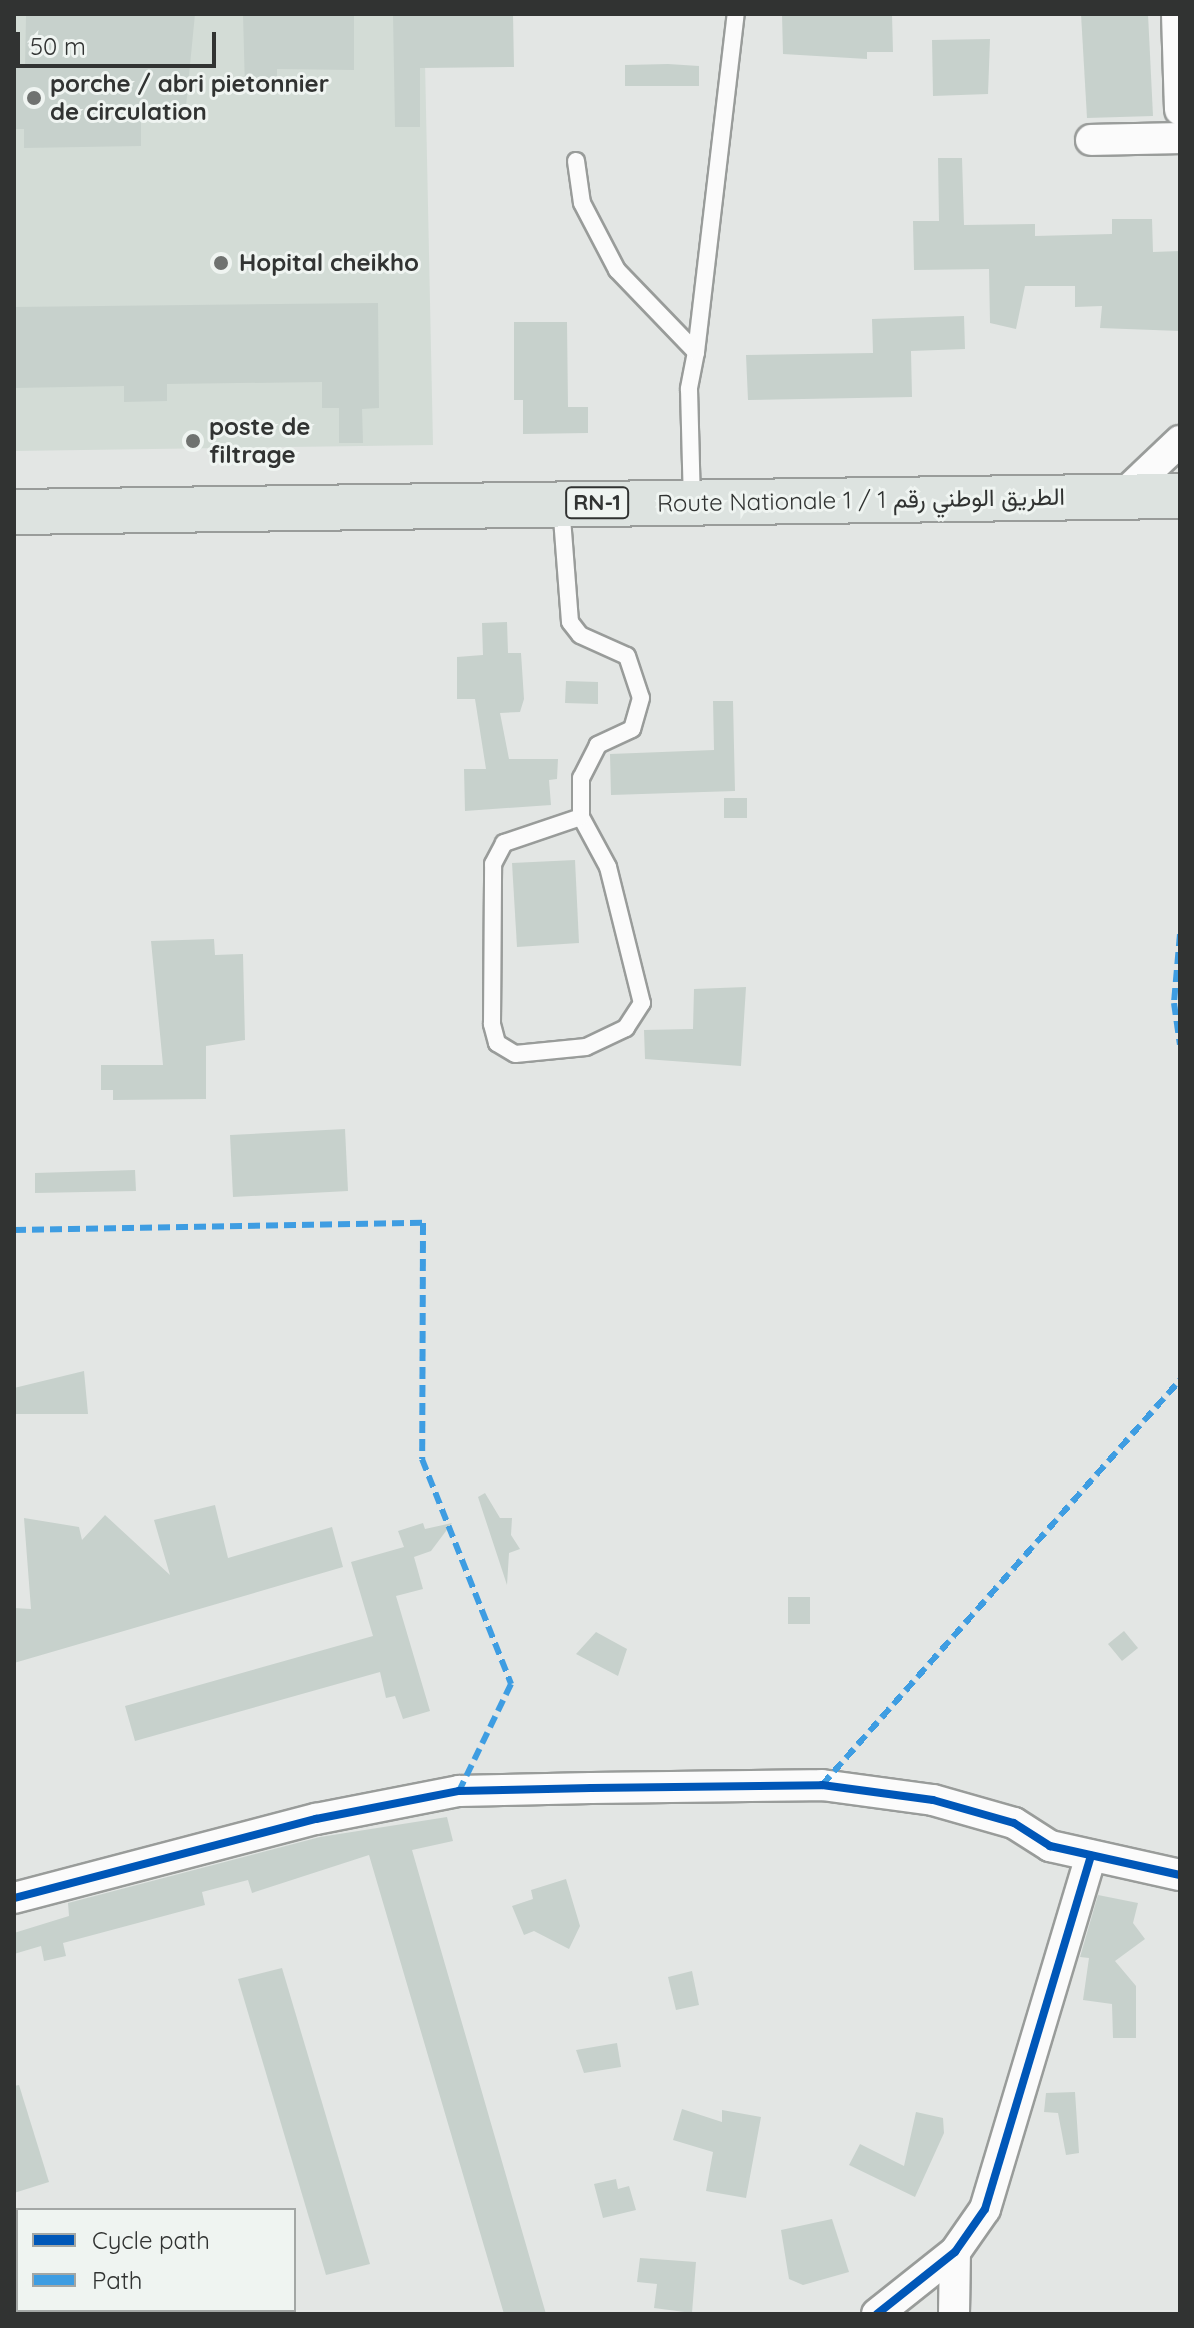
<!DOCTYPE html>
<meta charset="utf-8">
<style>
body{margin:0}
#map{position:relative;width:1194px;height:2328px;overflow:hidden;background:#e3e6e4;font-family:Quicksand,Vazirmatn,sans-serif}
div>[style]{position:absolute}
.built>*{inset:0;background:#d3dcd6}
.building>*{inset:0;background:#c7d1cc}
.roads{filter:drop-shadow(2px 0 #999c9a) drop-shadow(-2px 0 #999c9a) drop-shadow(0 2px #999c9a) drop-shadow(0 -2px #999c9a)}
.service>*{height:16px;margin:-8px;padding:0 8px;transform-origin:8px;border-radius:8px;background:#fbfbfb}
.minor>*{height:30px;margin:-15px;padding:0 15px;transform-origin:15px;border-radius:15px;background:#fbfbfb}
.primary>*{height:44px;margin:-22px;padding:0 22px;transform-origin:22px;border-radius:22px;background:#dde3e0}
.quiet>*{height:6px;margin-top:-3px;transform-origin:0;background:repeating-linear-gradient(90deg,#3e9de2 0 12px,transparent 0 18px)}
.cycleway>*{height:8px;margin:-4px;padding:0 4px;transform-origin:4px;border-radius:4px;background:#0057b8}
.dots>*{width:22px;height:22px;translate:-50% -50%;box-sizing:border-box;border:4px solid #eff4f1;border-radius:50%}
span{translate:-50% -50%;white-space:nowrap;text-align:center;line-height:1.15;-webkit-text-stroke:6px #eff4f1;paint-order:stroke}
.shield-label span{padding:2px 6px;background:#eff4f1;border:2px solid;border-radius:6px;-webkit-text-stroke-width:0}
.shield-label{font-size:22px;color:#313332;font-weight:700}
.poi-label{font-size:24px;color:#313332;font-weight:700}
.left{translate:0 -50%;text-align:left}
.street-label{font-size:24px;color:#313332}
.frame{position:absolute;inset:0;border:16px solid #313332;pointer-events:none}
.legend{position:absolute;left:16px;top:2208px;width:280px;height:104px;box-sizing:border-box;background:#eff4f1;border:2px solid #a3a7a5;margin:0;padding:10px 14px;list-style:none;font-size:24px;color:#313332}
.legend li{display:flex;align-items:center;gap:16px;height:40px}
.legend b{width:40px;border:2px solid #a3a7a5}
.scale{position:absolute;left:16px;top:32px;width:200px;height:36px;box-sizing:border-box;border:4px solid #313332;border-top:0;padding-left:10px;font-size:24px;line-height:28px;white-space:nowrap;color:#313332;-webkit-text-stroke:6px #eff4f1;paint-order:stroke}
</style>
<div id="map">
<div class="built">
<div style="clip-path:polygon(14px 14px,424px 14px,433px 445px,14px 451px)"></div>
</div>
<div class="building">
<div style="clip-path:polygon(195px 14px,186px 106px,141px 107px,141px 146px,24px 148px,24px 129px,14px 129px,14px 68px,25px 67px,26px 16px)"></div>
<div style="clip-path:polygon(243px 14px,354px 14px,354px 70px,277px 69px,277px 89px,245px 89px)"></div>
<div style="clip-path:polygon(393px 14px,513px 14px,514px 67px,420px 68px,420px 127px,395px 127px)"></div>
<div style="clip-path:polygon(782px 14px,892px 14px,893px 52px,867px 52px,867px 59px,783px 54px)"></div>
<div style="clip-path:polygon(1081px 14px,1148px 14px,1153px 116px,1087px 118px)"></div>
<div style="clip-path:polygon(990px 39px,988px 94px,933px 96px,932px 40px)"></div>
<div style="clip-path:polygon(668px 64px,699px 66px,699px 86px,625px 86px,625px 65px)"></div>
<div style="clip-path:polygon(938px 158px,962px 158px,964px 225px,1035px 224px,1035px 236px,1112px 234px,1112px 219px,1152px 219px,1153px 252px,1180px 251px,1180px 331px,1100px 328px,1102px 306px,1075px 307px,1075px 286px,1025px 286px,1016px 329px,990px 323px,989px 269px,914px 270px,913px 221px,939px 221px)"></div>
<div style="clip-path:polygon(378px 303px,379px 408px,362px 409px,363px 443px,339px 443px,339px 408px,322px 408px,322px 382px,167px 384px,167px 401px,124px 402px,124px 386px,14px 388px,14px 307px)"></div>
<div style="clip-path:polygon(964px 316px,965px 349px,911px 351px,912px 397px,748px 400px,746px 355px,873px 353px,872px 319px)"></div>
<div style="clip-path:polygon(514px 322px,567px 322px,568px 407px,588px 407px,588px 433px,523px 434px,523px 400px,514px 400px)"></div>
<div style="clip-path:polygon(507px 622px,508px 653px,521px 653px,524px 699px,520px 712px,500px 713px,509px 759px,558px 759px,557px 779px,549px 780px,551px 805px,465px 811px,464px 769px,486px 769px,475px 699px,457px 699px,457px 657px,483px 655px,482px 623px)"></div>
<div style="clip-path:polygon(566px 681px,598px 682px,598px 704px,565px 703px)"></div>
<div style="clip-path:polygon(713px 701px,733px 701px,735px 791px,611px 795px,610px 754px,714px 750px)"></div>
<div style="clip-path:polygon(724px 798px,747px 798px,747px 818px,724px 818px)"></div>
<div style="clip-path:polygon(575px 860px,579px 943px,517px 947px,512px 863px)"></div>
<div style="clip-path:polygon(214px 939px,215px 955px,243px 954px,245px 1040px,206px 1046px,206px 1099px,113px 1100px,113px 1090px,101px 1090px,101px 1065px,163px 1065px,151px 941px)"></div>
<div style="clip-path:polygon(746px 987px,741px 1066px,645px 1059px,644px 1030px,693px 1029px,694px 989px)"></div>
<div style="clip-path:polygon(345px 1129px,348px 1191px,233px 1197px,230px 1135px)"></div>
<div style="clip-path:polygon(135px 1170px,136px 1191px,35px 1193px,35px 1173px)"></div>
<div style="clip-path:polygon(84px 1371px,88px 1414px,14px 1414px,14px 1388px)"></div>
<div style="clip-path:polygon(485px 1493px,500px 1518px,512px 1518px,511px 1535px,520px 1549px,509px 1553px,507px 1585px,478px 1497px)"></div>
<div style="clip-path:polygon(215px 1505px,228px 1558px,332px 1527px,343px 1567px,14px 1663px,14px 1608px,31px 1609px,24px 1518px,79px 1527px,82px 1540px,105px 1515px,170px 1575px,154px 1520px)"></div>
<div style="clip-path:polygon(423px 1523px,425px 1529px,452px 1523px,431px 1551px,414px 1557px,423px 1589px,396px 1596px,430px 1711px,403px 1719px,395px 1696px,386px 1698px,380px 1672px,135px 1741px,125px 1706px,373px 1636px,351px 1562px,404px 1547px,398px 1531px)"></div>
<div style="clip-path:polygon(788px 1597px,810px 1597px,810px 1624px,788px 1624px)"></div>
<div style="clip-path:polygon(1124px 1631px,1138px 1648px,1122px 1661px,1108px 1644px)"></div>
<div style="clip-path:polygon(596px 1632px,627px 1649px,618px 1676px,576px 1654px)"></div>
<div style="clip-path:polygon(447px 1817px,453px 1841px,412px 1850px,546px 2314px,504px 2314px,369px 1855px,252px 1893px,248px 1880px,202px 1892px,205px 1905px,63px 1943px,66px 1956px,44px 1961px,41px 1946px,14px 1954px,14px 1933px,69px 1916px,68px 1903px,320px 1837px)"></div>
<div style="clip-path:polygon(566px 1879px,580px 1926px,569px 1949px,534px 1931px,524px 1935px,512px 1906px,533px 1899px,531px 1890px)"></div>
<div style="clip-path:polygon(1098px 1895px,1138px 1903px,1133px 1923px,1145px 1939px,1115px 1961px,1136px 1986px,1136px 2038px,1113px 2038px,1112px 2004px,1083px 2000px,1089px 1958px,1080px 1957px)"></div>
<div style="clip-path:polygon(282px 1968px,370px 2264px,326px 2275px,238px 1979px)"></div>
<div style="clip-path:polygon(692px 1971px,699px 2005px,676px 2010px,668px 1977px)"></div>
<div style="clip-path:polygon(617px 2043px,621px 2067px,584px 2073px,576px 2050px)"></div>
<div style="clip-path:polygon(19px 2085px,49px 2182px,14px 2193px,14px 2086px)"></div>
<div style="clip-path:polygon(1075px 2092px,1079px 2153px,1066px 2155px,1058px 2113px,1044px 2112px,1046px 2093px)"></div>
<div style="clip-path:polygon(682px 2109px,722px 2122px,722px 2110px,761px 2117px,746px 2198px,706px 2191px,713px 2152px,673px 2140px)"></div>
<div style="clip-path:polygon(916px 2112px,943px 2118px,944px 2133px,915px 2197px,849px 2165px,860px 2144px,904px 2166px)"></div>
<div style="clip-path:polygon(616px 2179px,618px 2189px,629px 2186px,636px 2210px,603px 2218px,594px 2184px)"></div>
<div style="clip-path:polygon(832px 2219px,849px 2272px,803px 2285px,789px 2279px,781px 2230px)"></div>
<div style="clip-path:polygon(640px 2258px,696px 2262px,692px 2313px,654px 2308px,657px 2284px,637px 2282px)"></div>
</div>
<div class="roads">
<div class="service">
<div style="left:576px;top:161px;width:42px;rotate:81.9deg"></div>
<div style="left:582px;top:203px;width:76px;rotate:62.4deg"></div>
<div style="left:617px;top:270px;width:114px;rotate:46.1deg"></div>
<div style="left:696px;top:352px;width:38px;rotate:101deg"></div>
<div style="left:689px;top:389px;width:111px;rotate:88.5deg"></div>
<div style="left:696px;top:352px;width:340px;rotate:-83.3deg"></div>
<div style="left:561px;top:505px;width:117px;rotate:85.6deg"></div>
<div style="left:570px;top:622px;width:16px;rotate:52deg"></div>
<div style="left:580px;top:635px;width:51px;rotate:24.1deg"></div>
<div style="left:627px;top:656px;width:44px;rotate:71.6deg"></div>
<div style="left:641px;top:698px;width:32px;rotate:106deg"></div>
<div style="left:632px;top:729px;width:38px;rotate:155deg"></div>
<div style="left:598px;top:745px;width:37px;rotate:117deg"></div>
<div style="left:581px;top:778px;width:39px;rotate:90deg"></div>
<div style="left:581px;top:817px;width:57px;rotate:61.6deg"></div>
<div style="left:608px;top:867px;width:140px;rotate:76deg"></div>
<div style="left:642px;top:1003px;width:30px;rotate:123deg"></div>
<div style="left:626px;top:1028px;width:44px;rotate:154.6deg"></div>
<div style="left:586px;top:1047px;width:71px;rotate:174.4deg"></div>
<div style="left:515px;top:1054px;width:21px;rotate:-149deg"></div>
<div style="left:497px;top:1043px;width:20px;rotate:-105deg"></div>
<div style="left:492px;top:1024px;width:160px;rotate:-89.6deg"></div>
<div style="left:493px;top:864px;width:24px;rotate:-62deg"></div>
<div style="left:504px;top:843px;width:81px;rotate:-18.7deg"></div>
</div>
<div class="minor">
<div style="left:1177px;top:14px;width:96px;rotate:88.2deg"></div>
<div style="left:1091px;top:140px;width:89px;rotate:-1.3deg"></div>
<div style="left:1122px;top:496px;width:80px;rotate:-43.5deg"></div>
<div style="left:14px;top:1898px;width:312px;rotate:-14.7deg"></div>
<div style="left:316px;top:1819px;width:146px;rotate:-11.1deg"></div>
<div style="left:459px;top:1791px;width:132px;rotate:-1.3deg"></div>
<div style="left:591px;top:1788px;width:231px;rotate:-0.7deg"></div>
<div style="left:822px;top:1785px;width:112px;rotate:7.7deg"></div>
<div style="left:933px;top:1800px;width:84px;rotate:15.9deg"></div>
<div style="left:1014px;top:1823px;width:43px;rotate:32.6deg"></div>
<div style="left:1050px;top:1846px;width:133px;rotate:12.6deg"></div>
<div style="left:877px;top:2314px;width:100px;rotate:-38.5deg"></div>
<div style="left:955px;top:2252px;width:52px;rotate:-55.1deg"></div>
<div style="left:985px;top:2209px;width:369px;rotate:-73.3deg"></div>
<div style="left:954px;top:2314px;width:62px;rotate:-89.1deg"></div>
</div>
<div class="primary">
<div style="left:14px;top:512px;width:1166px;rotate:-0.79deg"></div>
</div>
</div>
<div class="quiet">
<div style="left:1180px;top:934px;width:69px;rotate:95deg"></div>
<div style="left:1174px;top:1003px;width:42px;rotate:81.9deg"></div>
<div style="left:14px;top:1230px;width:409px;rotate:-1deg"></div>
<div style="left:423px;top:1223px;width:236px;rotate:90.2deg"></div>
<div style="left:422px;top:1459px;width:242px;rotate:68.4deg"></div>
<div style="left:511px;top:1684px;width:119px;rotate:115.9deg"></div>
<div style="left:822px;top:1785px;width:541px;rotate:-48.52deg"></div>
</div>
<div class="cycleway">
<div style="left:14px;top:1898px;width:312px;rotate:-14.7deg"></div>
<div style="left:316px;top:1819px;width:146px;rotate:-11.1deg"></div>
<div style="left:459px;top:1791px;width:132px;rotate:-1.3deg"></div>
<div style="left:591px;top:1788px;width:231px;rotate:-0.7deg"></div>
<div style="left:822px;top:1785px;width:112px;rotate:7.7deg"></div>
<div style="left:933px;top:1800px;width:84px;rotate:15.9deg"></div>
<div style="left:1014px;top:1823px;width:43px;rotate:32.6deg"></div>
<div style="left:1050px;top:1846px;width:133px;rotate:12.6deg"></div>
<div style="left:877px;top:2314px;width:100px;rotate:-38.5deg"></div>
<div style="left:955px;top:2252px;width:52px;rotate:-55.1deg"></div>
<div style="left:985px;top:2209px;width:369px;rotate:-73.3deg"></div>
</div>
<div class="dots">
<div style="left:34px;top:98px;background:#6f7270"></div>
<div style="left:221px;top:263px;background:#6f7270"></div>
<div style="left:193px;top:441px;background:#6f7270"></div>
</div>
<div class="shield-label">
<span style="left:597px;top:503px">RN-1</span>
</div>
<div class="poi-label">
<span class="left" style="left:50px;top:98px">porche / abri pietonnier<br>de circulation</span>
<span class="left" style="left:239px;top:263px">Hopital cheikho</span>
<span class="left" style="left:209px;top:441px">poste de<br>filtrage</span>
</div>
<div class="street-label">
<span style="left:861px;top:500px;rotate:-1deg">Route Nationale 1 / الطريق الوطني رقم 1</span>
</div>
<div class="frame"></div>
<ul class="legend">
<li><b style="height:10px;background:#0057b8"></b>Cycle path</li>
<li><b style="height:10px;background:#3e9de2"></b>Path</li>
</ul>
<div class="scale">50 m</div>
</div>
